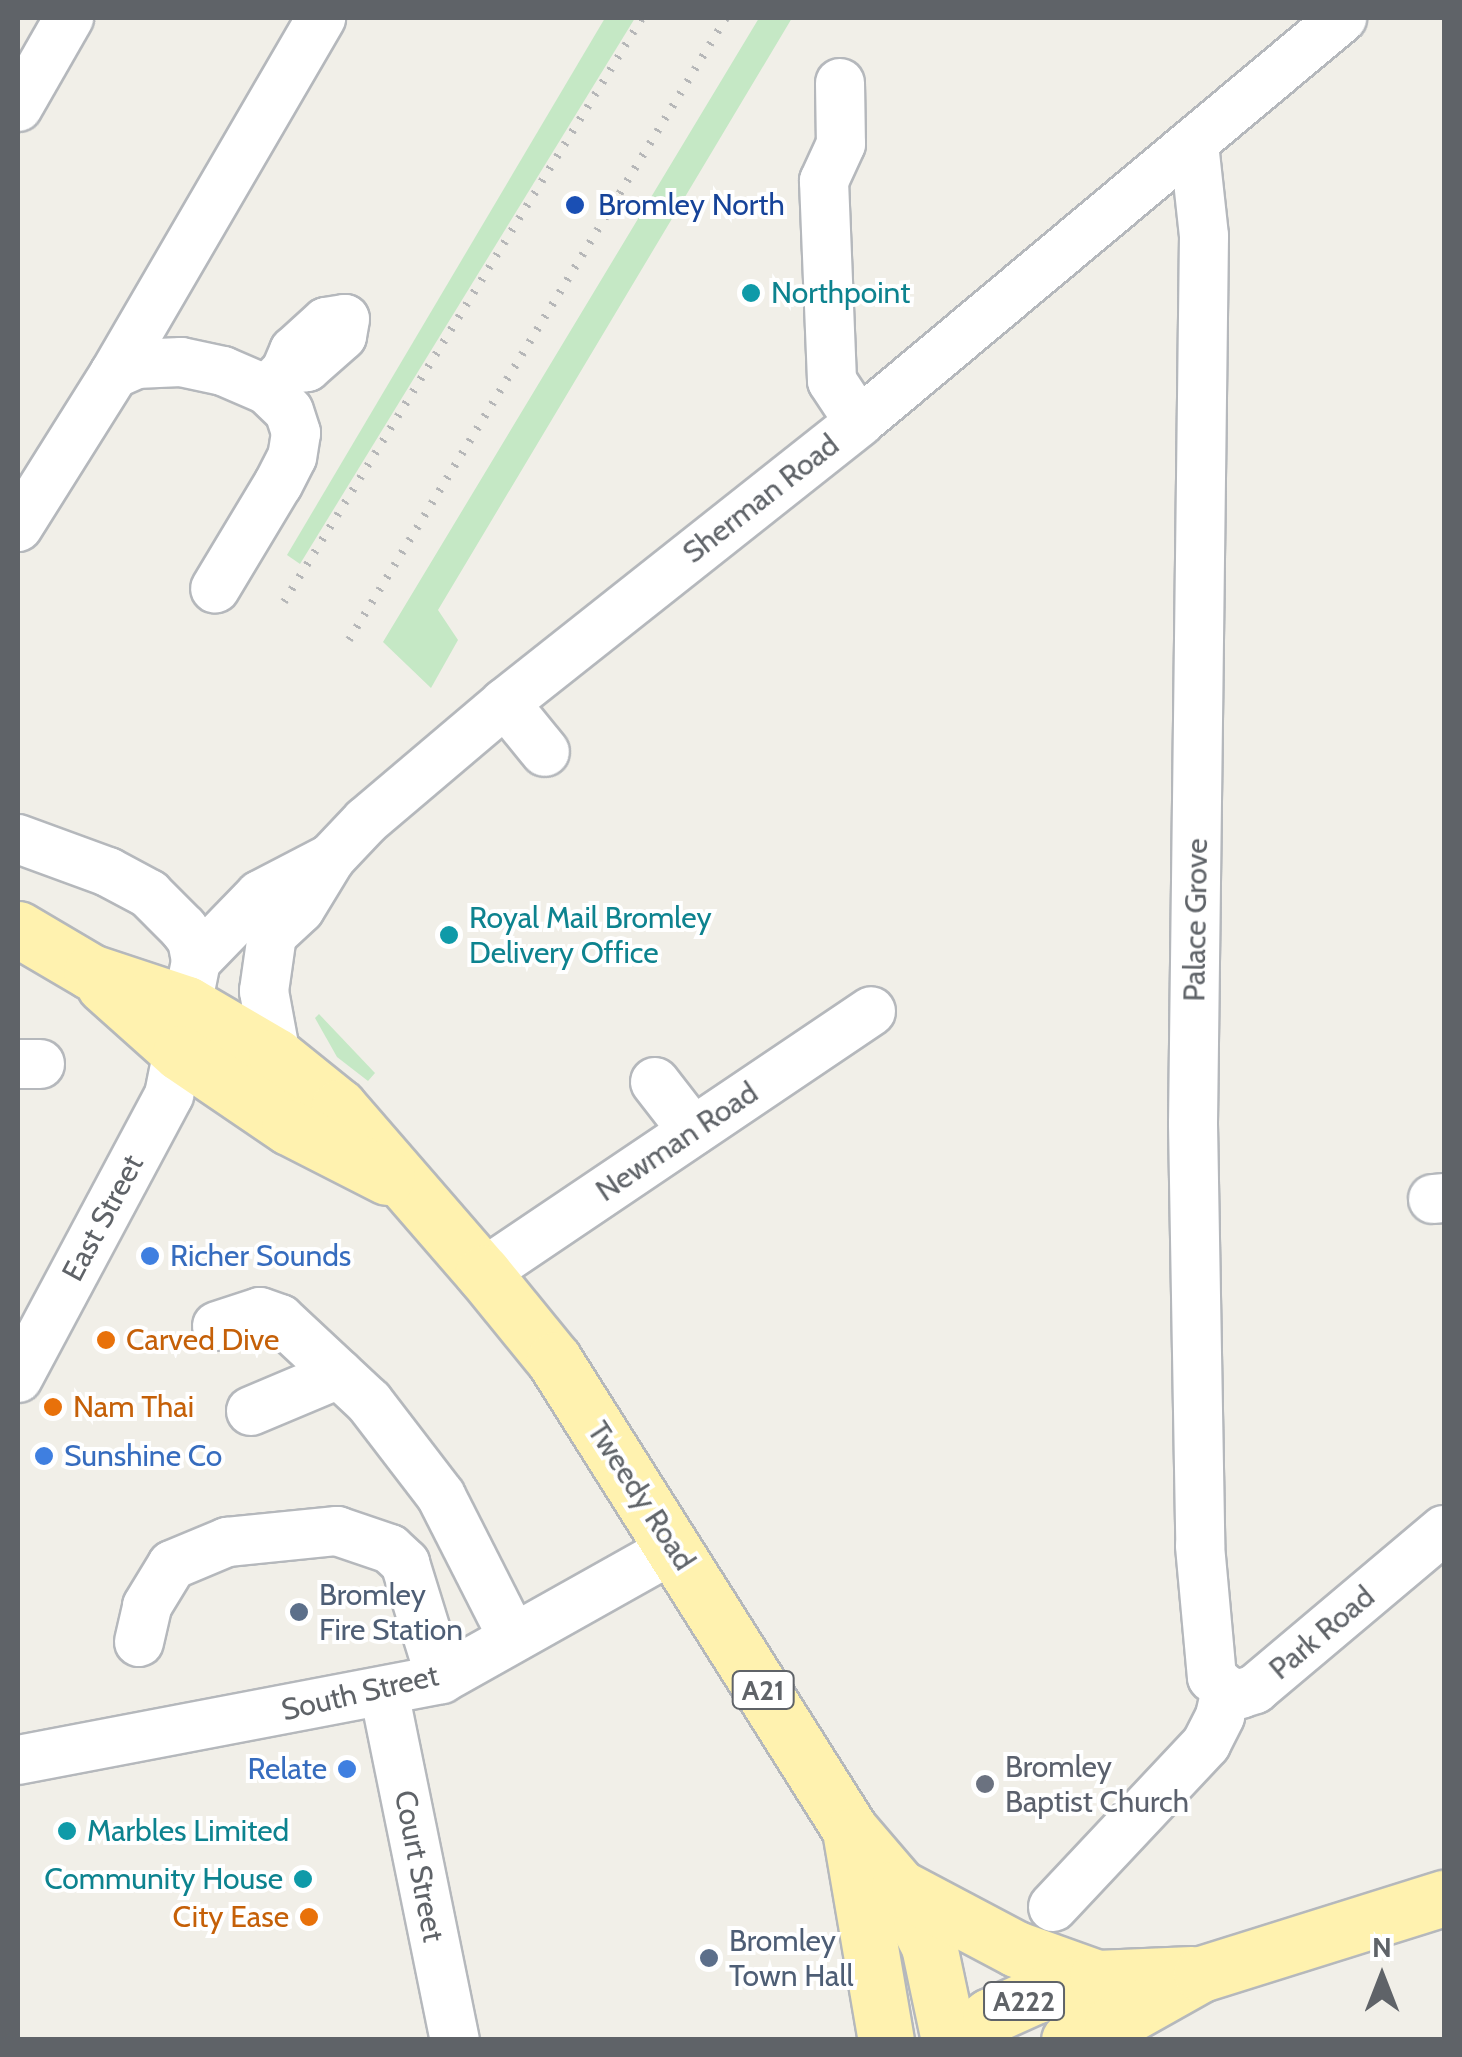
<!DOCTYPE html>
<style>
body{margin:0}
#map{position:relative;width:1462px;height:2057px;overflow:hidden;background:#f1efe8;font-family:Cabin,sans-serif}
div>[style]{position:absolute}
.green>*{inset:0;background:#c5e8c5}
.roads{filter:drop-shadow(2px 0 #b5b8bc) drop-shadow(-2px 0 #b5b8bc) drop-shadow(0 2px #b5b8bc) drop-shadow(0 -2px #b5b8bc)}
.minor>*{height:48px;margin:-24px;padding:0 24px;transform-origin:24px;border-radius:24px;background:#fff}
.major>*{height:55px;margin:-27.5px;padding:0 27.5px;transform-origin:27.5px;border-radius:27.5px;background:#fff2af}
.rail>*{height:8px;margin-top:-4px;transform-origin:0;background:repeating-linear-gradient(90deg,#b6b7b8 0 2.5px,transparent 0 14.5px)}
.dots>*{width:28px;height:28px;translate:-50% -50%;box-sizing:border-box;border:5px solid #fff;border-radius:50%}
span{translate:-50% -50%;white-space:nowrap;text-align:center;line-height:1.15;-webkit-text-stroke:8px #fff;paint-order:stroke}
.shield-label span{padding:2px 8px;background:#fff;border:2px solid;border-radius:8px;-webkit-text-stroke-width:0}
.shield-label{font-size:28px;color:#5f6368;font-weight:700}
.transit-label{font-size:30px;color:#164399}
.left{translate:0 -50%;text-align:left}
.culture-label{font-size:30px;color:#0d838f}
.right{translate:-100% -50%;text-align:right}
.street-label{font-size:30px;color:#5f6368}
.shop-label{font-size:30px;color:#366cbe}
.food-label{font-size:30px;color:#c56008}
.service-label{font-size:30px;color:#4e5e75}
.worship-label{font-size:30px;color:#5b616d}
.frame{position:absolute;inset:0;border:20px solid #5f6368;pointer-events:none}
.north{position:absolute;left:1332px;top:1927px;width:100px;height:100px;-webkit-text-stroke:8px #fff;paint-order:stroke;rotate:0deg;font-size:28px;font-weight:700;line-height:40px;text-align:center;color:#5f6368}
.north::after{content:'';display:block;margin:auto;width:35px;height:45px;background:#5f6368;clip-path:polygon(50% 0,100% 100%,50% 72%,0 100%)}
</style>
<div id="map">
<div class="green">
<div style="clip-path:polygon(605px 18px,635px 18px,300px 564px,287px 555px)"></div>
<div style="clip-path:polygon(759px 18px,792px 18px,438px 610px,458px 640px,431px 688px,383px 642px)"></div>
<div style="clip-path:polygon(319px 1014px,375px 1073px,368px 1081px,337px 1057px,315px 1018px)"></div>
</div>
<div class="roads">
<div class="minor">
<div style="left:840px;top:83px;width:61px;rotate:89.1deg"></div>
<div style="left:841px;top:144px;width:41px;rotate:114.7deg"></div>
<div style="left:824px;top:181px;width:200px;rotate:87.7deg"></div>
<div style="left:832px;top:381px;width:49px;rotate:56.6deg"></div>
<div style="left:18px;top:107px;width:103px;rotate:-60.2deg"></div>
<div style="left:1194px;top:144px;width:93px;rotate:83.8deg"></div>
<div style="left:1204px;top:236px;width:888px;rotate:90.71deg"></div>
<div style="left:1193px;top:1124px;width:422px;rotate:89deg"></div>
<div style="left:1200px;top:1546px;width:132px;rotate:84.8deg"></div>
<div style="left:1212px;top:1677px;width:19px;rotate:43deg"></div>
<div style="left:1226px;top:1690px;width:15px;rotate:16deg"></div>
<div style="left:1240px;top:1694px;width:16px;rotate:-18deg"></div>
<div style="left:1255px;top:1689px;width:247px;rotate:-40.1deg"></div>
<div style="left:114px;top:374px;width:412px;rotate:-59.8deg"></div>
<div style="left:267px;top:390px;width:28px;rotate:-46deg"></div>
<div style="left:286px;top:370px;width:21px;rotate:-67deg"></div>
<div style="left:294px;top:351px;width:43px;rotate:-42.2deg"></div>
<div style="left:326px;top:322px;width:19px;rotate:-9deg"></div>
<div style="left:345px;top:319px;width:17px;rotate:100deg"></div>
<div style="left:342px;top:336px;width:47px;rotate:138.5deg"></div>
<div style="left:307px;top:367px;width:21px;rotate:172deg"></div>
<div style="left:18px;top:527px;width:181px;rotate:-57.9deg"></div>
<div style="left:114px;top:374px;width:24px;rotate:-24deg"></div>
<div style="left:136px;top:364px;width:45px;rotate:-2.5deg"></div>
<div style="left:181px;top:362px;width:43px;rotate:12.1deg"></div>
<div style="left:223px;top:371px;width:48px;rotate:23.4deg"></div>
<div style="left:267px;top:390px;width:30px;rotate:44deg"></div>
<div style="left:289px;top:411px;width:23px;rotate:72deg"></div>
<div style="left:296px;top:433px;width:24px;rotate:99deg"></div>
<div style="left:292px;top:457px;width:30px;rotate:117deg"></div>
<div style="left:278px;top:484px;width:122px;rotate:121deg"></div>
<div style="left:505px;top:703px;width:63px;rotate:50.8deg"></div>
<div style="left:18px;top:839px;width:96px;rotate:20.1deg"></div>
<div style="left:108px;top:872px;width:47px;rotate:28.2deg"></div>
<div style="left:149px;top:894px;width:48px;rotate:45deg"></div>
<div style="left:183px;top:928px;width:15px;rotate:53deg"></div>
<div style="left:192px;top:940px;width:21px;rotate:79deg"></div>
<div style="left:276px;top:1056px;width:66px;rotate:-100.5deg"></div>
<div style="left:264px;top:991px;width:57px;rotate:-81.9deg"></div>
<div style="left:272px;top:935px;width:38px;rotate:-43deg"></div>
<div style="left:300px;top:909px;width:60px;rotate:-58.7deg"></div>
<div style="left:331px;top:858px;width:51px;rotate:-46.6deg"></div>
<div style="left:366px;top:821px;width:182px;rotate:-40.3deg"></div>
<div style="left:505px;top:703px;width:452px;rotate:-38.4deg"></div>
<div style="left:859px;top:422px;width:630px;rotate:-39.91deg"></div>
<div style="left:18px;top:1064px;width:22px"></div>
<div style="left:655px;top:1082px;width:62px;rotate:52.2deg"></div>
<div style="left:1433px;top:1199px;width:11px;rotate:-5deg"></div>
<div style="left:483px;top:1273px;width:468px;rotate:-34deg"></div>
<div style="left:217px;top:1326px;width:45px;rotate:-18deg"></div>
<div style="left:260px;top:1312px;width:21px;rotate:19deg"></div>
<div style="left:280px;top:1319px;width:81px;rotate:43deg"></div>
<div style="left:18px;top:1378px;width:321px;rotate:-61.9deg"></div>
<div style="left:169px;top:1095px;width:137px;rotate:-78.6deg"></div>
<div style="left:196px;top:961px;width:92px;rotate:-45.9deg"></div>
<div style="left:260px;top:895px;width:80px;rotate:-27.5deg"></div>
<div style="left:251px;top:1411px;width:95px;rotate:-22.8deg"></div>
<div style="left:339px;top:1374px;width:41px;rotate:43deg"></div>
<div style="left:369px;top:1402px;width:118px;rotate:52.5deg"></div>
<div style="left:441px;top:1496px;width:159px;rotate:63.1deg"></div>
<div style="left:139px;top:1642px;width:37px;rotate:-77deg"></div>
<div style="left:147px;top:1606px;width:48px;rotate:-58.6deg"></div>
<div style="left:172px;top:1565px;width:60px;rotate:-22.7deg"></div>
<div style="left:227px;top:1542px;width:111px;rotate:-5.7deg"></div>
<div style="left:337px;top:1531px;width:56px;rotate:18.8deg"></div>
<div style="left:390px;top:1549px;width:21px;rotate:43deg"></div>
<div style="left:405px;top:1563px;width:121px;rotate:72.8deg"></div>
<div style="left:384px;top:1692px;width:355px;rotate:78.5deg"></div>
<div style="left:18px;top:1760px;width:431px;rotate:-10.8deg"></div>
<div style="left:441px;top:1679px;width:267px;rotate:-29.3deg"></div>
<div style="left:1053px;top:1907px;width:224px;rotate:-46.8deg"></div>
<div style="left:1206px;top:1744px;width:31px;rotate:-63deg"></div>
<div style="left:1220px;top:1716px;width:27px;rotate:-77deg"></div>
</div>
<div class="major">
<div style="left:18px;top:929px;width:85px;rotate:30.5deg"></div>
<div style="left:91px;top:972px;width:101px;rotate:18.4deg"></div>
<div style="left:187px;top:1004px;width:103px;rotate:30.3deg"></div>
<div style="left:276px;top:1056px;width:81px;rotate:39deg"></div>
<div style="left:339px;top:1107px;width:220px;rotate:49.1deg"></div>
<div style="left:483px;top:1273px;width:112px;rotate:50.8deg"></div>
<div style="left:554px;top:1360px;width:557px;rotate:57.77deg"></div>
<div style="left:851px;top:1831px;width:74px;rotate:49.4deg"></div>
<div style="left:899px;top:1887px;width:66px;rotate:63deg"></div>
<div style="left:929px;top:1946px;width:96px;rotate:78deg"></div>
<div style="left:104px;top:985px;width:102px;rotate:41.8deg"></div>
<div style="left:180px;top:1053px;width:132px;rotate:34.2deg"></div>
<div style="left:289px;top:1127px;width:110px;rotate:27deg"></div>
<div style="left:851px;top:1836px;width:207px;rotate:80.3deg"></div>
<div style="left:899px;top:1887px;width:132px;rotate:27.9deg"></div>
<div style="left:1016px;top:1949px;width:86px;rotate:19.7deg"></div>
<div style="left:960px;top:2040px;width:38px;rotate:-39deg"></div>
<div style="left:990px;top:2016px;width:48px;rotate:-24.4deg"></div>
<div style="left:1034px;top:1996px;width:66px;rotate:-15.9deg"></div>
<div style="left:1097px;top:1978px;width:95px;rotate:-2.4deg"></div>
<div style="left:1069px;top:2040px;width:46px;rotate:-20.4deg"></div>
<div style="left:1112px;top:2024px;width:102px;rotate:-29.3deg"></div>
<div style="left:1201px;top:1974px;width:255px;rotate:-17.4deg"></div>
</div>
</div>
<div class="rail">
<div style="left:284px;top:602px;width:685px;rotate:-58.49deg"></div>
<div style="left:349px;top:640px;width:727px;rotate:-58.78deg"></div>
</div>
<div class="dots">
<div style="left:575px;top:205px;background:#1a4fb4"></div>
<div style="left:751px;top:293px;background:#0f9aa8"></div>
<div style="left:449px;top:935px;background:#0f9aa8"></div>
<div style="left:150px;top:1256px;background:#3f7fe0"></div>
<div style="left:106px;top:1340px;background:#e8710a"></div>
<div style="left:53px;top:1407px;background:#e8710a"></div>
<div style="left:44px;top:1456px;background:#3f7fe0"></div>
<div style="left:299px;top:1612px;background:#5c6f8a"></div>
<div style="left:347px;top:1769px;background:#3f7fe0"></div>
<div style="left:985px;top:1784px;background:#6b7280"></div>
<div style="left:67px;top:1831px;background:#0f9aa8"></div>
<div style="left:303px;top:1879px;background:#0f9aa8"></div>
<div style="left:309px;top:1917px;background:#e8710a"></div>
<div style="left:709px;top:1958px;background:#5c6f8a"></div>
</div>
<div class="shield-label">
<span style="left:763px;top:1690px">A21</span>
<span style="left:1024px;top:2001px">A222</span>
</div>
<div class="transit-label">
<span class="left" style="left:598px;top:205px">Bromley North</span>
</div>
<div class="culture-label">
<span class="left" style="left:771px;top:293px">Northpoint</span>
<span class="left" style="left:469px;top:935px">Royal Mail Bromley<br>Delivery Office</span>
<span class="left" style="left:87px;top:1831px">Marbles Limited</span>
<span class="right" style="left:283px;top:1879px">Community House</span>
</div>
<div class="street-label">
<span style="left:761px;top:499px;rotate:-38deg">Sherman Road</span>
<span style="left:1196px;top:920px;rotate:-89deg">Palace Grove</span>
<span style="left:677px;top:1142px;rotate:-34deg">Newman Road</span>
<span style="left:103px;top:1218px;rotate:-62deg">East Street</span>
<span style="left:641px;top:1496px;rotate:57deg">Tweedy Road</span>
<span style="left:1322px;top:1633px;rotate:-40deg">Park Road</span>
<span style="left:360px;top:1693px;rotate:-13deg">South Street</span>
<span style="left:419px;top:1866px;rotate:79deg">Court Street</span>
</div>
<div class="shop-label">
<span class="left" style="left:170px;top:1256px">Richer Sounds</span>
<span class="left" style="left:64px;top:1456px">Sunshine Co</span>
<span class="right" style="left:327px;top:1769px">Relate</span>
</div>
<div class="food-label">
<span class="left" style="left:126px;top:1340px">Carved Dive</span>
<span class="left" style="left:73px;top:1407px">Nam Thai</span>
<span class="right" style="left:289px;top:1917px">City Ease</span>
</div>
<div class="service-label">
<span class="left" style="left:319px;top:1612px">Bromley<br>Fire Station</span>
<span class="left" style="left:729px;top:1958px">Bromley<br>Town Hall</span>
</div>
<div class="worship-label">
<span class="left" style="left:1005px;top:1784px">Bromley<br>Baptist Church</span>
</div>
<div class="frame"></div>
<div class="north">N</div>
</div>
